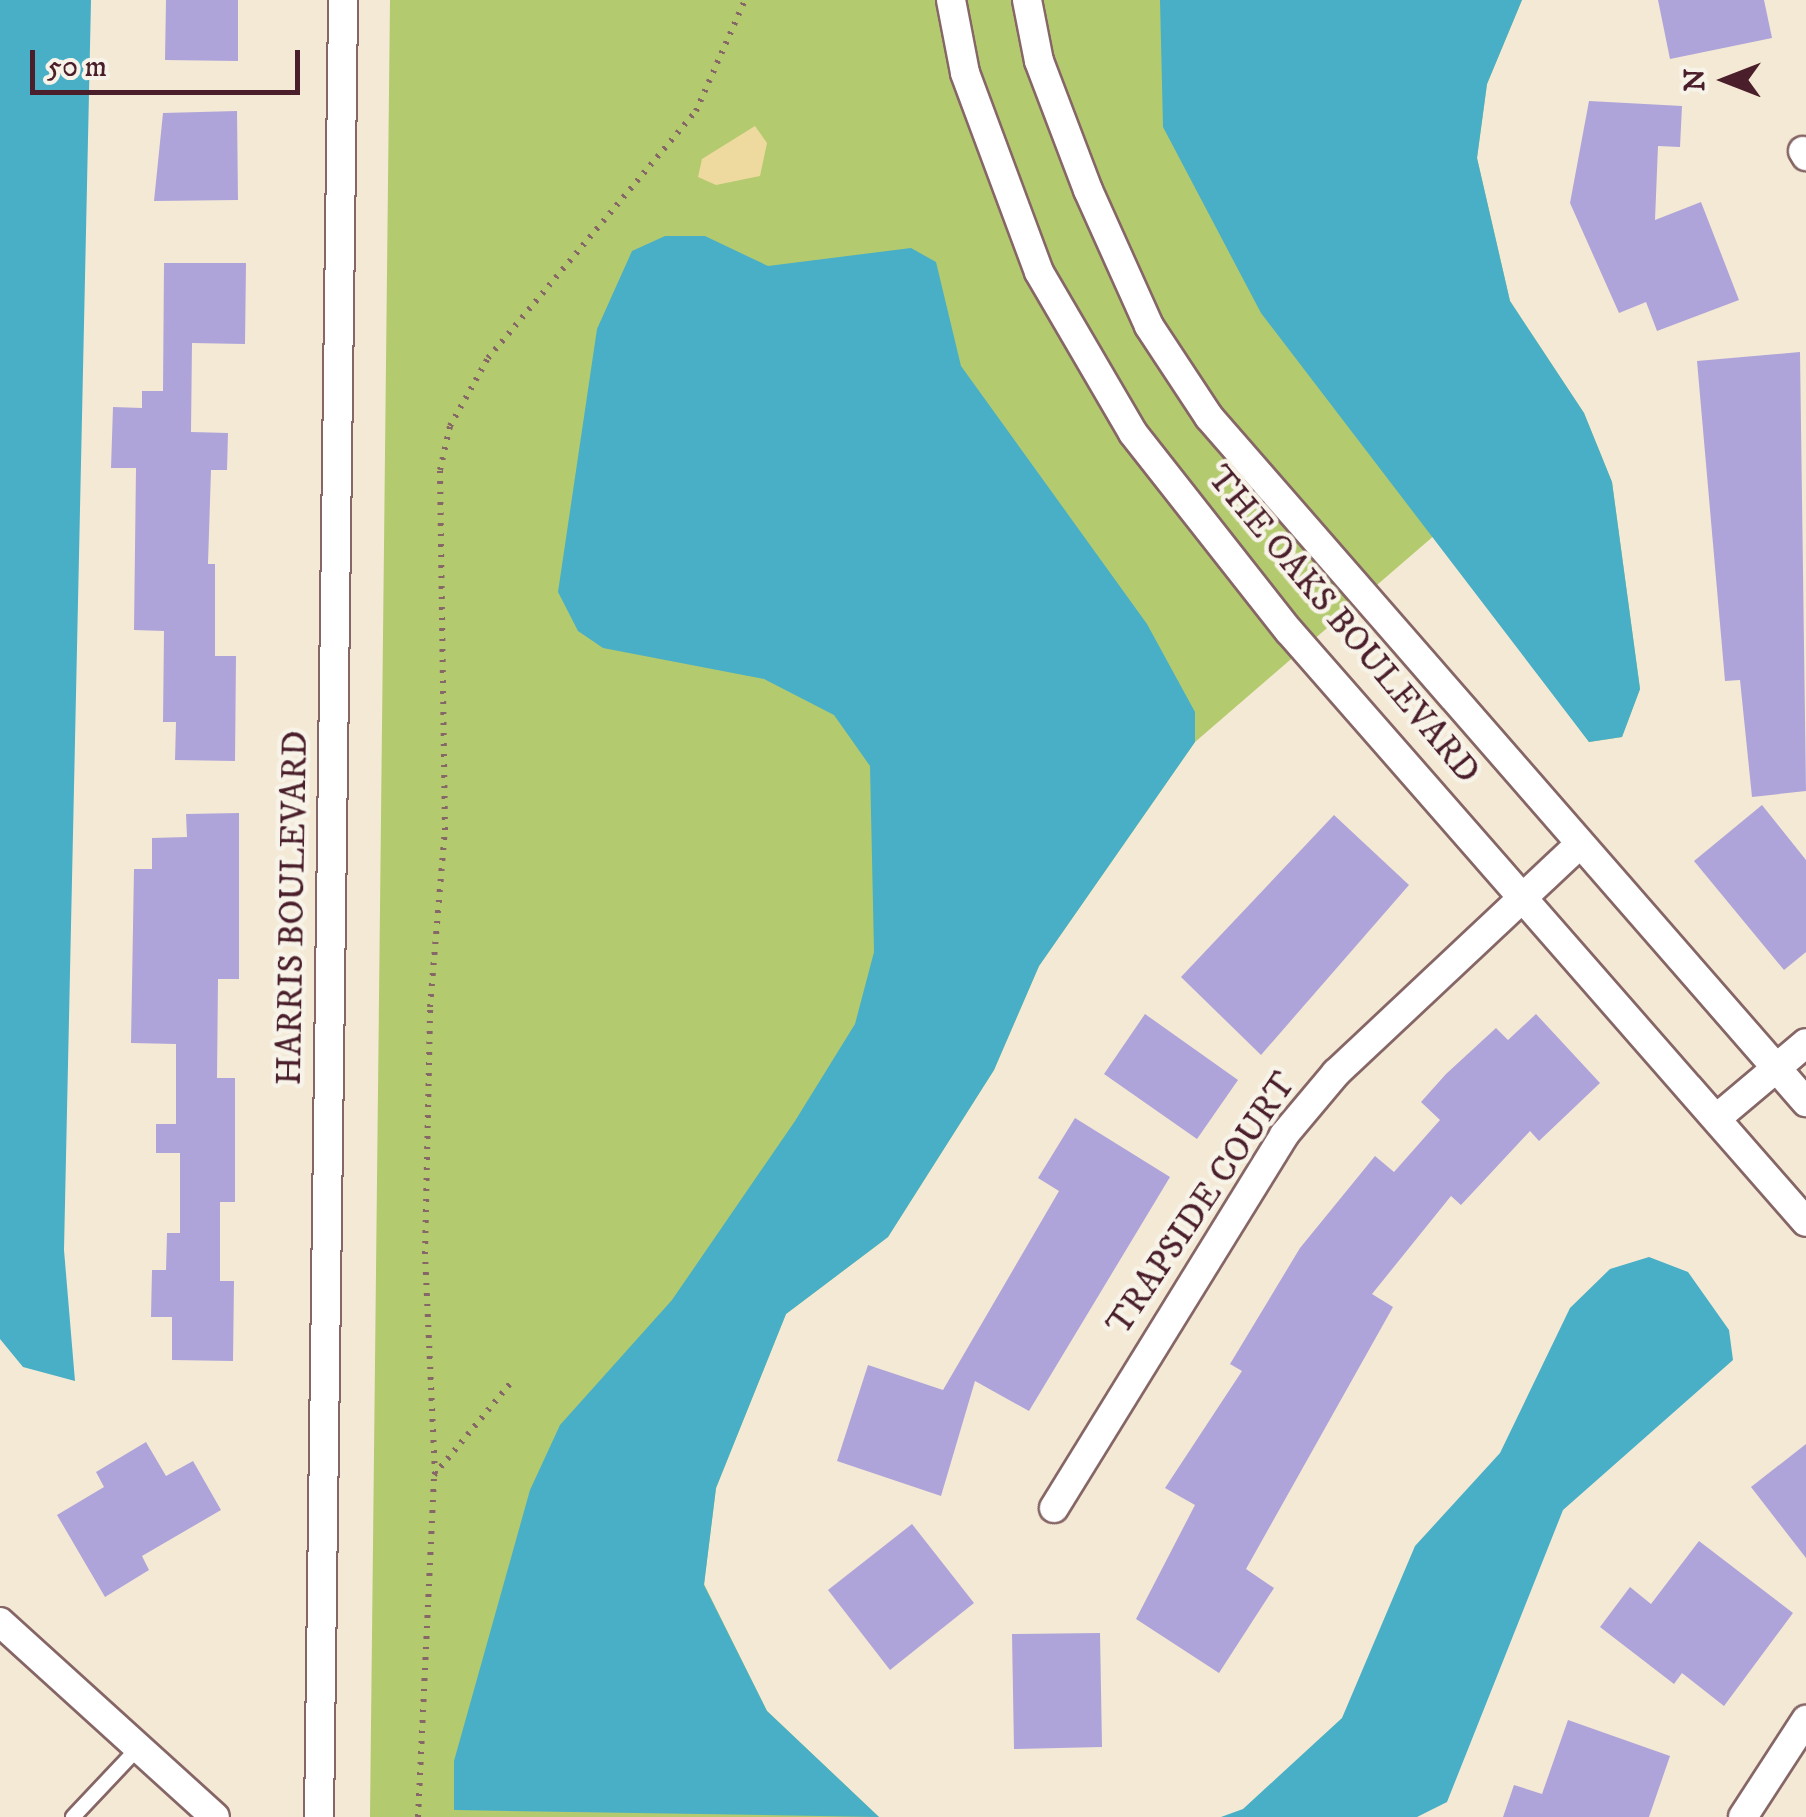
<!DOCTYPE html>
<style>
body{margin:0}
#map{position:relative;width:1806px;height:1817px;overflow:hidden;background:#f4e9d5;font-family:"IM FELL DW Pica",serif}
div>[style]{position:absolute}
.green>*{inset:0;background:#b4ca6f}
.sand>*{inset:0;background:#eeda9e}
.water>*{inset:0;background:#48afc7}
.building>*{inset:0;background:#aea4d9}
.path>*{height:6px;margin-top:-3px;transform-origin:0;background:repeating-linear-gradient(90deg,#866666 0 2.5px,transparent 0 10.5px)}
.roads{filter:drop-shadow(2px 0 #866666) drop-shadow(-2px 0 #866666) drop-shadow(0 2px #866666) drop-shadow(0 -2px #866666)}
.service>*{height:14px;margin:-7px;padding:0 7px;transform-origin:7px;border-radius:7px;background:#fff}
.minor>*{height:28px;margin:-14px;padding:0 14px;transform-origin:14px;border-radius:14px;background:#fff}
span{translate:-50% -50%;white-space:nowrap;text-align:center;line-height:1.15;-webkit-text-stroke:9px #f7f3e8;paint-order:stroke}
.street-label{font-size:35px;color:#4a1f2b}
.north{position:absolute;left:1676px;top:30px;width:100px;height:100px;-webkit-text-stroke:8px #f7f3e8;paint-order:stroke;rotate:270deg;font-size:28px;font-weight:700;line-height:40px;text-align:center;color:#4a1f2b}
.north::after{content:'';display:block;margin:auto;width:35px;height:45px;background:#4a1f2b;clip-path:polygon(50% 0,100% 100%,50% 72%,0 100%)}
.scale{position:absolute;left:30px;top:50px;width:270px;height:45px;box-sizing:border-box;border:5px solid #4a1f2b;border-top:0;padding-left:12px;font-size:30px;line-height:35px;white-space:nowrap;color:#4a1f2b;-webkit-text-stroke:8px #f7f3e8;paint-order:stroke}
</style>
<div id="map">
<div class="green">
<div style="clip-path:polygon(390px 0,1522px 0,1487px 84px,1477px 158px,1510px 301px,1584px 413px,1612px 482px,1640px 689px,1622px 737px,1589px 742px,1436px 534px,1195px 742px,1039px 966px,994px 1070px,888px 1237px,786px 1314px,716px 1488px,704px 1584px,767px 1711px,879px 1817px,370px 1817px)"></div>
</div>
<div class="sand">
<div style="clip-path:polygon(755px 126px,767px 143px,760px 176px,716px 185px,698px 177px,702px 159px)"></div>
</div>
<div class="water">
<div style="clip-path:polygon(0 0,91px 0,64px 1250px,75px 1381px,23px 1367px,0 1339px)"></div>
<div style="clip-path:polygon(1160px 0,1522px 0,1487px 84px,1477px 158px,1510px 301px,1584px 413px,1612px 482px,1640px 689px,1622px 737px,1589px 742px,1261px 313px,1163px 127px)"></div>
<div style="clip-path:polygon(665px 236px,705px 236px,768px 266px,911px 248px,936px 262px,961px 366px,1147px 624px,1195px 712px,1195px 742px,1039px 966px,994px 1070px,888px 1237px,786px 1314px,716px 1488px,704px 1585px,767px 1711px,879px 1817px,454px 1810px,454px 1761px,530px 1490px,560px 1425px,672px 1300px,795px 1121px,855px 1024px,874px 952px,870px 766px,834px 715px,764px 679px,603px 648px,578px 631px,558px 592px,597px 329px,632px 251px)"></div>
<div style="clip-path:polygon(1649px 1257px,1688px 1272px,1729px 1330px,1733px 1360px,1563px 1510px,1447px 1802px,1417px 1817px,1221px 1817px,1243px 1809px,1342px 1718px,1415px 1546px,1500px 1453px,1570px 1308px,1610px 1269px)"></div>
</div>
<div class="building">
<div style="clip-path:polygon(166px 0,238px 0,238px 61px,165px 60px)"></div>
<div style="clip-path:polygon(1658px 0,1764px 0,1772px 38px,1670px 59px)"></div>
<div style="clip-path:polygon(1589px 101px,1682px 106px,1680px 147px,1658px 146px,1655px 220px,1701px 202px,1739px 300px,1657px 331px,1646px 302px,1619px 313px,1570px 203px)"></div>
<div style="clip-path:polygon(237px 111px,238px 200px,154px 201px,163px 113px)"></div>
<div style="clip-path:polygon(164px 263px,246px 263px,245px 344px,192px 343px,191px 432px,228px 433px,227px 470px,211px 470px,208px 564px,215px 564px,215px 656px,236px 656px,235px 761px,175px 760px,176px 722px,163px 722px,164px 631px,134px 630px,136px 468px,111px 468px,113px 407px,142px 408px,142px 391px,163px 391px)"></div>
<div style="clip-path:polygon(1800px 352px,1806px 791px,1752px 797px,1740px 680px,1725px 681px,1697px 361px)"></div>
<div style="clip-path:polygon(1762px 805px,1806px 860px,1806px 952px,1784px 970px,1694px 861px)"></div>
<div style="clip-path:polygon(239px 813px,239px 979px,218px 979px,217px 1078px,235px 1078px,235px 1202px,220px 1202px,220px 1281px,234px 1281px,233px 1361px,172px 1360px,172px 1317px,151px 1317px,152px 1270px,166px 1270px,167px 1233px,180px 1233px,180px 1153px,156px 1153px,156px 1124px,176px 1124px,176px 1044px,131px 1043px,134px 869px,152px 869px,152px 838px,187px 837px,186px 814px)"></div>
<div style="clip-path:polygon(1334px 815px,1409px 885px,1261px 1055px,1181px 977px)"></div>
<div style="clip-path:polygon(1145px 1014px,1238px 1080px,1197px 1139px,1104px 1074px)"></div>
<div style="clip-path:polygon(1536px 1014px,1600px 1083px,1539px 1141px,1530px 1131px,1461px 1205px,1451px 1196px,1372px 1294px,1393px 1307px,1246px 1569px,1274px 1588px,1219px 1673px,1136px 1619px,1195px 1505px,1165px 1488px,1242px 1371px,1230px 1364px,1300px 1248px,1375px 1156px,1394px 1172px,1440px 1120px,1421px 1102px,1446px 1074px,1496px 1028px,1508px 1040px)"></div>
<div style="clip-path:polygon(1075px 1118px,1170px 1177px,1029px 1411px,975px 1381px,941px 1496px,837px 1461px,868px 1365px,943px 1390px,1059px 1191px,1038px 1178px)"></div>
<div style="clip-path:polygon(146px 1442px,166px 1476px,193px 1461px,221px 1510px,142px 1556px,149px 1570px,105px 1597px,57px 1515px,104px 1487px,96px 1472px)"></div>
<div style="clip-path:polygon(1806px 1444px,1806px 1558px,1751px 1487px)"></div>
<div style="clip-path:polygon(912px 1524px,974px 1603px,890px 1670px,828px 1590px)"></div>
<div style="clip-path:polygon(1699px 1541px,1793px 1613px,1724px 1706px,1682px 1673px,1674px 1684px,1600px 1627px,1630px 1587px,1651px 1604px)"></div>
<div style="clip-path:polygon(1100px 1633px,1102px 1747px,1014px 1749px,1012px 1634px)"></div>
<div style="clip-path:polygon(1568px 1720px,1670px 1756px,1649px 1817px,1503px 1817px,1514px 1785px,1542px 1794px)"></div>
</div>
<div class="path">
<div style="left:435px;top:1474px;width:220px;rotate:-92.6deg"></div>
<div style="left:425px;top:1254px;width:247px;rotate:-88.8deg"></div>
<div style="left:430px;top:1007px;width:178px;rotate:-85.2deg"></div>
<div style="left:445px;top:830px;width:360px;rotate:-90.8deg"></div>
<div style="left:440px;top:470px;width:45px;rotate:-77.2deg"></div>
<div style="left:450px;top:426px;width:78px;rotate:-60.8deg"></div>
<div style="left:488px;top:358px;width:323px;rotate:-49.9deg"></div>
<div style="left:696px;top:111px;width:121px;rotate:-66.2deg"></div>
<div style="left:418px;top:1817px;width:342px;rotate:-87.3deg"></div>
<div style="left:434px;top:1475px;width:125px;rotate:-50.2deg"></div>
</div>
<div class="roads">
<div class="service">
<div style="left:73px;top:1817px;width:98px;rotate:-46.7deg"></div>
</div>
<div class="minor">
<div style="left:951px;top:0;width:74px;rotate:79.1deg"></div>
<div style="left:965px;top:73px;width:212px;rotate:69.6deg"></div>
<div style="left:1039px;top:272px;width:186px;rotate:59.7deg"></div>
<div style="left:1133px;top:433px;width:252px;rotate:51.8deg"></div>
<div style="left:1289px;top:631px;width:785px;rotate:48.82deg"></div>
<div style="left:1027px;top:0;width:62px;rotate:78.9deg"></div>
<div style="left:1039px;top:61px;width:138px;rotate:69.2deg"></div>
<div style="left:1088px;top:190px;width:149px;rotate:65.8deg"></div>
<div style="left:1149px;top:326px;width:109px;rotate:56.6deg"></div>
<div style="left:1209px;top:417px;width:909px;rotate:48.93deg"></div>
<div style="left:1803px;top:151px;width:6px;rotate:59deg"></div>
<div style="left:1717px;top:1118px;width:116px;rotate:-40.1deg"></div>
<div style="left:1054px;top:1508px;width:438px;rotate:-58.3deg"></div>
<div style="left:1284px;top:1135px;width:81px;rotate:-50deg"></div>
<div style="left:1336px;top:1073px;width:330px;rotate:-43.2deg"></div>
<div style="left:0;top:1622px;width:290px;rotate:42.2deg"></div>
<div style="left:319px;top:1817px;width:1817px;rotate:-89.24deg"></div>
<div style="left:1743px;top:1817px;width:116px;rotate:-57deg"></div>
</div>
</div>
<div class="street-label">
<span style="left:1343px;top:625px;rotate:50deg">THE OAKS BOULEVARD</span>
<span style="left:293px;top:908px;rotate:-89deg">HARRIS BOULEVARD</span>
<span style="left:1202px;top:1204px;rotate:-56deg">TRAPSIDE COURT</span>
</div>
<div class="north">N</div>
<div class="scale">50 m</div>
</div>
